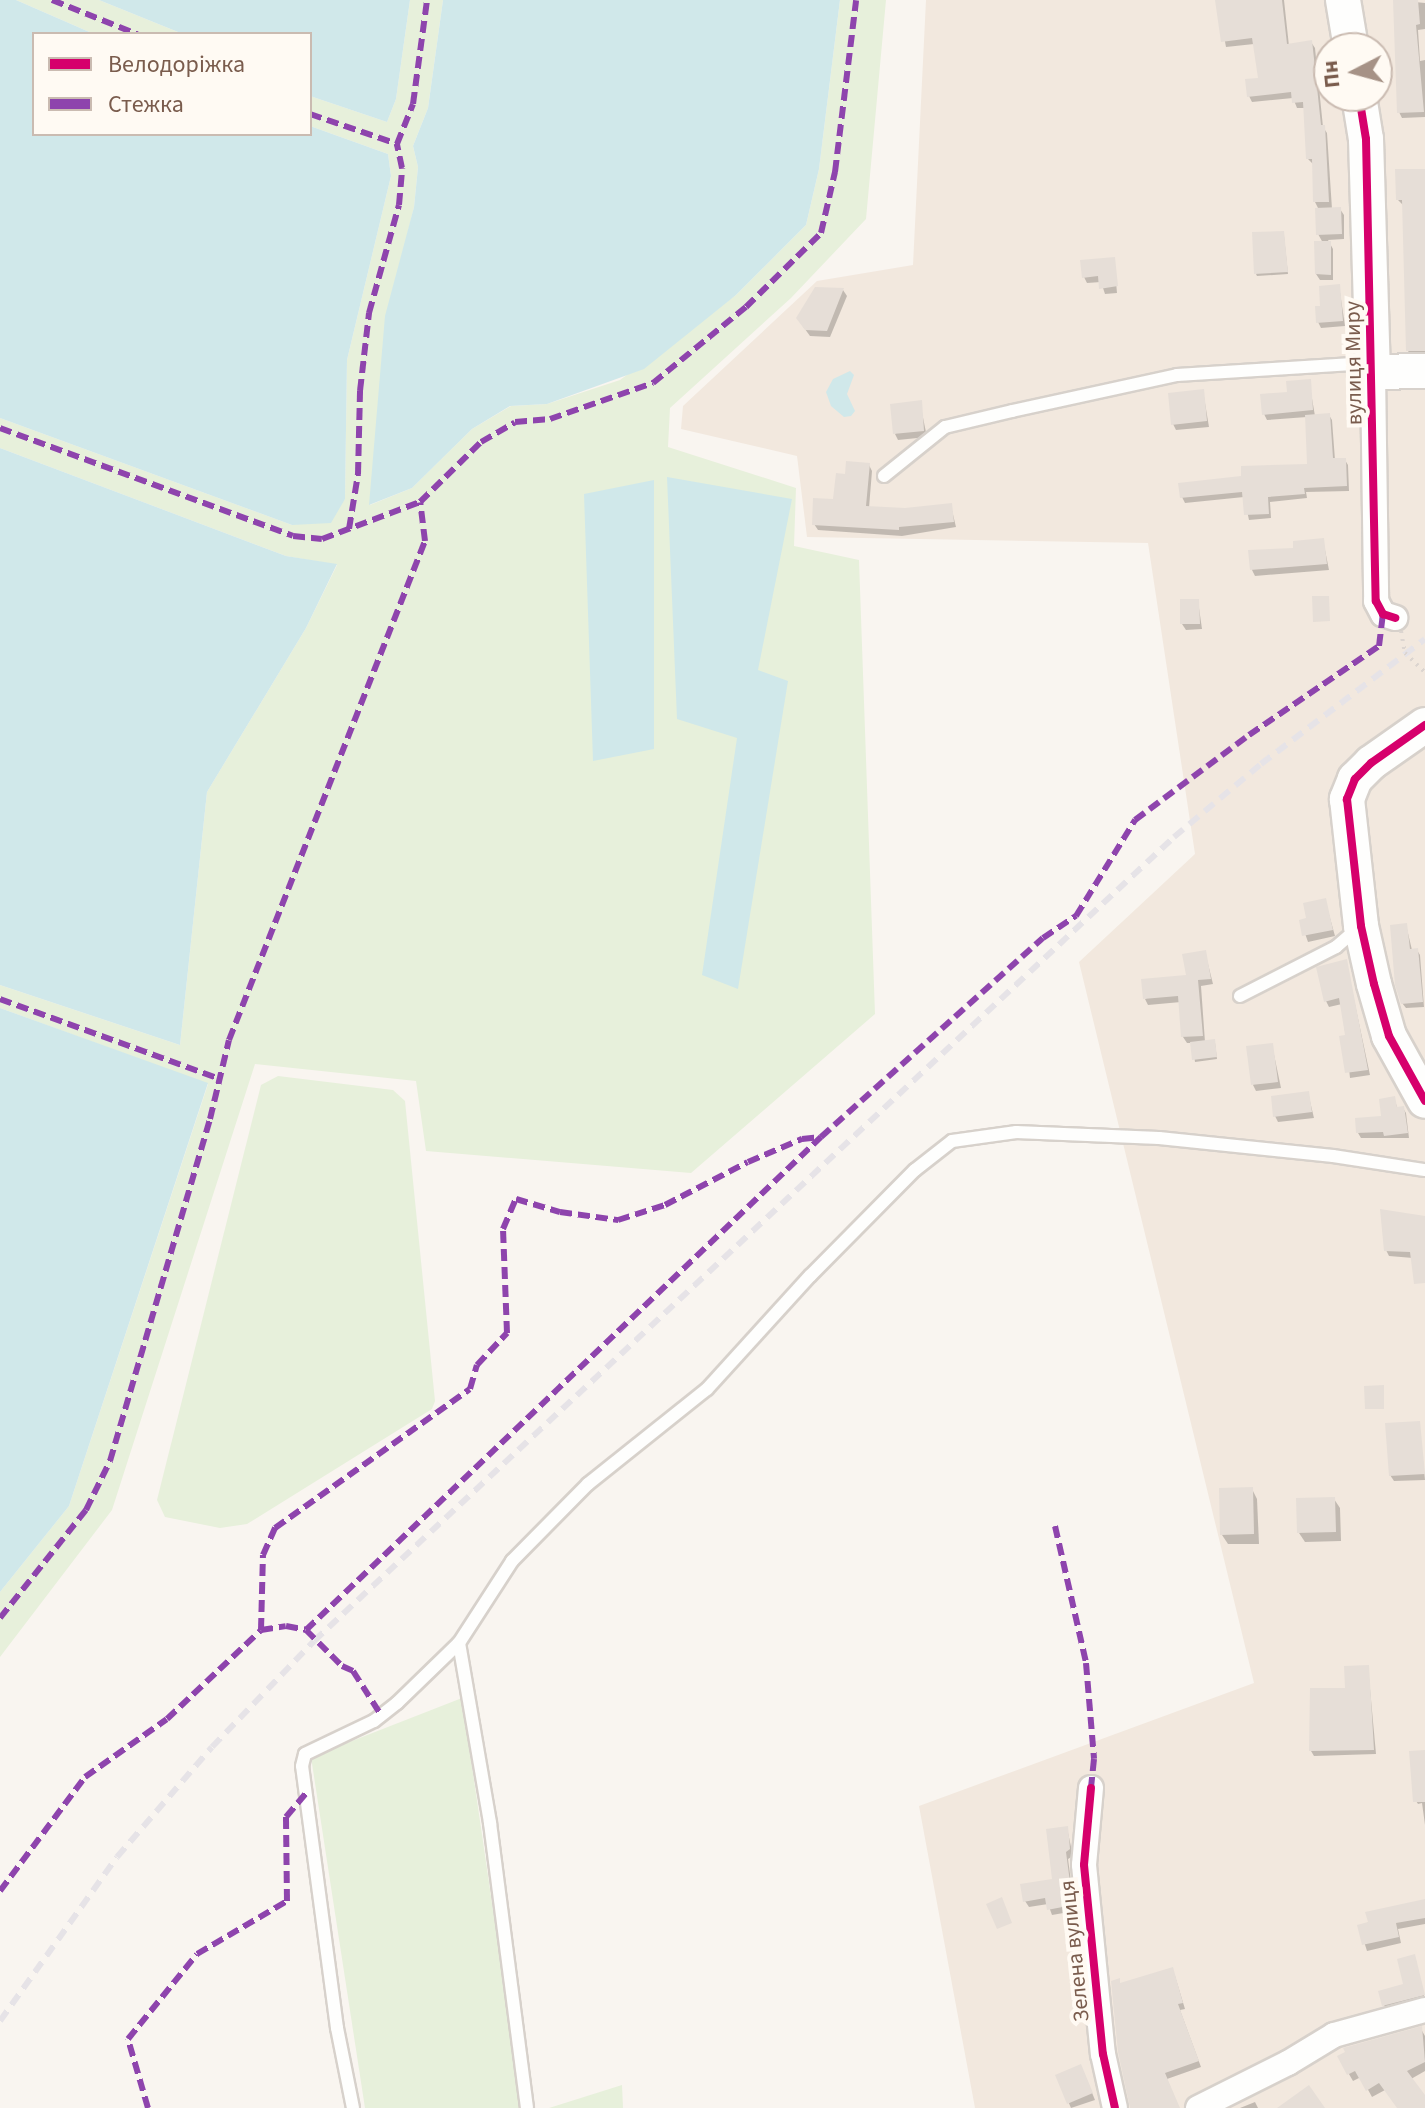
<!DOCTYPE html>
<meta charset="utf-8">
<style>
body{margin:0}
#map{position:relative;width:1425px;height:2108px;overflow:hidden;background:#f9f5f0;font-family:"Source Sans 3",sans-serif}
div>[style]{position:absolute}
.residential>*{inset:0;background:#f2e8de}
.green>*{inset:0;background:#e7f0db}
.water>*{inset:0;background:#d0e8ea}
.shadow>*{inset:0;background:#0003}
.building>*{inset:0;background:#e6ded7}
.roads{filter:drop-shadow(2px 0 #d7d1cb) drop-shadow(-2px 0 #d7d1cb) drop-shadow(0 2px #d7d1cb) drop-shadow(0 -2px #d7d1cb)}
.lane>*{height:12px;margin:-6px;padding:0 6px;transform-origin:6px;border-radius:6px;background:#fefefd}
.street>*{height:24px;margin:-12px;padding:0 12px;transform-origin:12px;border-radius:12px;background:#fefefd}
.secondary>*{height:34px;margin:-17px;padding:0 17px;transform-origin:17px;border-radius:17px;background:#fefefd}
.rail>*{height:6px;margin-top:-3px;transform-origin:0;background:repeating-linear-gradient(90deg,#e6e3e7 0 12px,transparent 0 20px)}
.path-bridge>*{height:4px;margin-top:-2px;transform-origin:0;background:repeating-linear-gradient(90deg,#dcd5d0 0 2px,transparent 0 8px)}
.quiet>*{height:6px;margin-top:-3px;transform-origin:0;background:repeating-linear-gradient(90deg,#8e44ad 0 12px,transparent 0 18px)}
.cycleway>*{height:8px;margin:-4px;padding:0 4px;transform-origin:4px;border-radius:4px;background:#d6006c}
span{translate:-50% -50%;white-space:nowrap;text-align:center;line-height:1.15;-webkit-text-stroke:8px #fffaf3;paint-order:stroke}
.street-label{font-size:22px;color:#7a5c4d}
.legend{position:absolute;left:32px;top:32px;width:280px;height:104px;box-sizing:border-box;background:#fffaf3;border:2px solid #cabbb1;margin:0;padding:10px 14px;list-style:none;font-size:24px;color:#7a5c4d}
.legend li{display:flex;align-items:center;gap:16px;height:40px}
.legend b{width:40px;border:2px solid #cabbb1}
.north{position:absolute;left:1313px;top:32px;width:80px;height:80px;box-sizing:border-box;background:#fffaf3;border:2px solid #cabbb1;border-radius:50%;rotate:264deg;font-size:22px;font-weight:700;line-height:32px;text-align:center;color:#7a5c4d}
.north::after{content:'';display:block;margin:auto;width:28px;height:36px;background:#a69286;clip-path:polygon(50% 0,100% 100%,50% 72%,0 100%)}
</style>
<div id="map">
<div class="residential">
<div style="clip-path:polygon(evenodd,926px 0,1425px 0,1425px 2108px,975px 2108px,919px 1806px,1254px 1683px,1079px 962px,1195px 854px,1148px 543px,807px 537px,797px 456px,681px 429px,683px 406px,817px 281px,913px 265px,926px 0,1329px 48px,1377px 48px,1377px 96px,1329px 96px,1329px 48px)"></div>
</div>
<div class="green">
<div style="clip-path:polygon(16px 0,99px 0,183px 34px,94px 34px)"></div>
<div style="clip-path:polygon(410px 0,443px 0,428px 108px,413px 146px,418px 167px,414px 207px,402px 256px,370px 505px,412px 488px,472px 429px,511px 406px,547px 404px,620px 380px,736px 295px,806px 225px,819px 169px,840px 0,886px 0,866px 219px,791px 298px,670px 408px,668px 447px,796px 488px,794px 546px,859px 560px,875px 1014px,691px 1173px,426px 1151px,416px 1081px,255px 1064px,112px 1510px,0 1657px,0 1592px,69px 1506px,208px 1084px,0 1008px,0 985px,180px 1045px,207px 792px,306px 628px,337px 565px,286px 556px,0 448px,0 418px,292px 525px,345px 499px,347px 360px,391px 176px,388px 154px,310px 126px,310px 96px,387px 122px,396px 99px)"></div>
<div style="clip-path:polygon(278px 1076px,393px 1090px,405px 1101px,435px 1401px,432px 1409px,247px 1524px,220px 1528px,165px 1517px,157px 1500px,261px 1085px)"></div>
<div style="clip-path:polygon(462px 1698px,522px 2108px,365px 2108px,311px 1757px)"></div>
<div style="clip-path:polygon(622px 2085px,623px 2108px,549px 2108px)"></div>
</div>
<div class="water">
<div style="clip-path:polygon(0 0,16px 0,94px 34px,34px 34px,34px 134px,310px 134px,310px 126px,388px 154px,391px 176px,347px 360px,345px 499px,331px 523px,292px 525px,0 418px)"></div>
<div style="clip-path:polygon(99px 0,410px 0,396px 99px,387px 122px,310px 96px,310px 34px,183px 34px)"></div>
<div style="clip-path:polygon(443px 0,840px 0,819px 169px,806px 225px,736px 295px,644px 369px,547px 404px,510px 406px,472px 429px,412px 488px,369px 505px,385px 316px,414px 207px,418px 167px,413px 146px,428px 108px)"></div>
<div style="clip-path:polygon(850px 371px,854px 375px,847px 394px,855px 411px,851px 416px,844px 417px,831px 406px,826px 392px,833px 379px)"></div>
<div style="clip-path:polygon(0 448px,286px 556px,337px 564px,306px 628px,207px 792px,180px 1045px,0 985px)"></div>
<div style="clip-path:polygon(667px 477px,792px 499px,758px 670px,788px 681px,738px 989px,702px 975px,737px 738px,677px 719px)"></div>
<div style="clip-path:polygon(654px 480px,654px 749px,593px 761px,584px 494px)"></div>
<div style="clip-path:polygon(0 1008px,208px 1083px,69px 1506px,0 1592px)"></div>
</div>
<div class="shadow">
<div style="clip-path:polygon(1217px 0,1284px 0,1289px 46px,1311px 42px,1315px 48px,1323px 127px,1327px 133px,1332px 209px,1340px 209px,1344px 215px,1344px 239px,1328px 240px,1333px 249px,1333px 280px,1320px 280px,1316px 274px,1323px 243px,1318px 234px,1319px 210px,1315px 202px,1314px 165px,1308px 159px,1305px 108px,1297px 108px,1293px 98px,1252px 102px,1249px 96px,1260px 79px,1254px 44px,1226px 47px)"></div>
<div style="clip-path:polygon(1394px 0,1425px 3px,1425px 29px,1418px 30px,1420px 61px,1425px 60px,1425px 117px,1402px 118px,1399px 112px)"></div>
<div style="clip-path:polygon(1425px 173px,1425px 357px,1412px 357px,1408px 351px,1404px 206px,1398px 200px)"></div>
<div style="clip-path:polygon(1284px 236px,1288px 274px,1257px 276px,1256px 274px)"></div>
<div style="clip-path:polygon(1114px 259px,1117px 293px,1105px 294px,1101px 282px,1087px 283px,1084px 277px)"></div>
<div style="clip-path:polygon(1339px 286px,1345px 326px,1321px 328px,1318px 322px,1322px 308px)"></div>
<div style="clip-path:polygon(816px 289px,843px 290px,847px 296px,830px 337px,810px 336px,802px 325px)"></div>
<div style="clip-path:polygon(1309px 381px,1315px 416px,1329px 415px,1332px 420px,1335px 460px,1345px 460px,1348px 465px,1349px 491px,1306px 492px,1307px 498px,1270px 502px,1271px 518px,1249px 520px,1244px 497px,1185px 503px,1182px 497px,1244px 478px,1309px 466px,1307px 417px,1267px 420px,1264px 414px)"></div>
<div style="clip-path:polygon(1203px 391px,1209px 427px,1176px 430px,1173px 424px)"></div>
<div style="clip-path:polygon(920px 403px,927px 437px,898px 440px,895px 434px)"></div>
<div style="clip-path:polygon(869px 465px,872px 471px,869px 508px,905px 510px,951px 506px,956px 527px,902px 536px,818px 530px,814px 524px,835px 501px,847px 476px)"></div>
<div style="clip-path:polygon(1323px 540px,1329px 570px,1255px 576px,1252px 570px,1251px 552px,1295px 550px)"></div>
<div style="clip-path:polygon(1198px 601px,1202px 629px,1186px 630px,1182px 624px)"></div>
<div style="clip-path:polygon(1325px 900px,1335px 936px,1308px 942px,1301px 922px,1309px 920px)"></div>
<div style="clip-path:polygon(1406px 925px,1412px 950px,1417px 950px,1420px 955px,1424px 1007px,1406px 1008px,1402px 1003px)"></div>
<div style="clip-path:polygon(1205px 952px,1213px 984px,1201px 986px,1205px 1042px,1215px 1043px,1217px 1059px,1195px 1062px,1192px 1043px,1187px 1043px,1183px 1037px,1181px 1002px,1148px 1005px,1145px 999px,1188px 977px)"></div>
<div style="clip-path:polygon(1346px 962px,1370px 1075px,1350px 1078px,1342px 1004px,1329px 1007px,1326px 1001px)"></div>
<div style="clip-path:polygon(1272px 1045px,1281px 1088px,1256px 1091px,1253px 1085px)"></div>
<div style="clip-path:polygon(1308px 1093px,1314px 1118px,1278px 1122px,1275px 1116px)"></div>
<div style="clip-path:polygon(1394px 1099px,1398px 1109px,1403px 1108px,1406px 1113px,1409px 1138px,1361px 1138px,1358px 1133px,1384px 1118px)"></div>
<div style="clip-path:polygon(1425px 1217px,1425px 1259px,1389px 1256px,1386px 1250px)"></div>
<div style="clip-path:polygon(1419px 1423px,1425px 1480px,1394px 1481px,1390px 1475px)"></div>
<div style="clip-path:polygon(1252px 1489px,1257px 1499px,1259px 1544px,1228px 1544px,1222px 1535px)"></div>
<div style="clip-path:polygon(1334px 1499px,1340px 1508px,1341px 1541px,1305px 1542px,1299px 1533px)"></div>
<div style="clip-path:polygon(1368px 1667px,1376px 1754px,1314px 1756px,1311px 1751px,1347px 1690px)"></div>
<div style="clip-path:polygon(1425px 1752px,1425px 1825px,1422px 1803px,1418px 1804px,1414px 1798px)"></div>
<div style="clip-path:polygon(1067px 1828px,1073px 1856px,1068px 1859px,1075px 1911px,1052px 1915px,1048px 1904px,1029px 1907px,1025px 1901px,1054px 1880px)"></div>
<div style="clip-path:polygon(1425px 1901px,1425px 1924px,1398px 1929px,1401px 1943px,1367px 1951px,1359px 1926px)"></div>
<div style="clip-path:polygon(1416px 1961px,1425px 2000px,1387px 2010px,1384px 2005px,1406px 1986px)"></div>
<div style="clip-path:polygon(1175px 1976px,1185px 2009px,1180px 2010px,1201px 2067px,1167px 2079px,1179px 2108px,1121px 1985px)"></div>
<div style="clip-path:polygon(1421px 2029px,1425px 2036px,1425px 2071px,1411px 2079px,1409px 2108px,1398px 2108px,1385px 2090px,1372px 2097px,1361px 2077px,1353px 2081px,1339px 2057px)"></div>
<div style="clip-path:polygon(1084px 2073px,1095px 2100px,1071px 2108px,1057px 2076px)"></div>
<div style="clip-path:polygon(1255px 2102px,1258px 2108px,1240px 2108px)"></div>
</div>
<div class="building">
<div style="clip-path:polygon(1215px 0,1282px 0,1287px 44px,1312px 40px,1321px 125px,1325px 125px,1329px 202px,1313px 202px,1312px 159px,1306px 159px,1303px 102px,1292px 103px,1291px 92px,1247px 97px,1245px 79px,1258px 78px,1252px 38px,1221px 42px)"></div>
<div style="clip-path:polygon(1393px 0,1418px 0,1420px 24px,1416px 25px,1424px 112px,1397px 113px)"></div>
<div style="clip-path:polygon(1395px 169px,1425px 169px,1425px 351px,1406px 351px,1402px 200px,1396px 200px)"></div>
<div style="clip-path:polygon(1341px 207px,1342px 234px,1316px 235px,1315px 208px)"></div>
<div style="clip-path:polygon(1284px 231px,1288px 272px,1254px 274px,1252px 232px)"></div>
<div style="clip-path:polygon(1314px 241px,1331px 241px,1331px 275px,1315px 274px)"></div>
<div style="clip-path:polygon(1115px 257px,1118px 286px,1099px 289px,1098px 276px,1082px 278px,1080px 260px)"></div>
<div style="clip-path:polygon(1340px 284px,1343px 321px,1316px 323px,1315px 306px,1320px 306px,1319px 286px)"></div>
<div style="clip-path:polygon(815px 287px,844px 288px,827px 331px,805px 330px,796px 318px)"></div>
<div style="clip-path:polygon(1311px 379px,1313px 410px,1262px 415px,1260px 394px,1287px 392px,1286px 381px)"></div>
<div style="clip-path:polygon(1204px 389px,1207px 421px,1171px 425px,1168px 393px)"></div>
<div style="clip-path:polygon(922px 400px,924px 431px,893px 434px,890px 404px)"></div>
<div style="clip-path:polygon(1330px 413px,1333px 458px,1346px 458px,1347px 486px,1304px 488px,1305px 494px,1268px 497px,1269px 514px,1244px 515px,1242px 492px,1180px 498px,1178px 483px,1241px 476px,1241px 466px,1307px 464px,1305px 415px)"></div>
<div style="clip-path:polygon(846px 461px,870px 463px,866px 506px,905px 508px,952px 503px,954px 522px,899px 527px,899px 530px,812px 525px,813px 498px,833px 499px,836px 473px,845px 474px)"></div>
<div style="clip-path:polygon(1324px 538px,1327px 564px,1250px 570px,1248px 550px,1293px 548px,1293px 541px)"></div>
<div style="clip-path:polygon(1312px 596px,1329px 596px,1330px 621px,1313px 622px)"></div>
<div style="clip-path:polygon(1180px 599px,1199px 599px,1200px 624px,1180px 624px)"></div>
<div style="clip-path:polygon(1326px 898px,1333px 930px,1302px 936px,1299px 920px,1306px 918px,1303px 903px)"></div>
<div style="clip-path:polygon(1407px 923px,1410px 949px,1418px 948px,1423px 1002px,1401px 1004px,1395px 985px,1390px 925px)"></div>
<div style="clip-path:polygon(1206px 950px,1211px 979px,1198px 980px,1203px 1036px,1181px 1037px,1178px 996px,1143px 999px,1141px 979px,1186px 975px,1182px 954px)"></div>
<div style="clip-path:polygon(1347px 959px,1368px 1070px,1345px 1073px,1339px 1036px,1345px 1035px,1339px 998px,1324px 1002px,1316px 967px)"></div>
<div style="clip-path:polygon(1215px 1039px,1217px 1057px,1192px 1060px,1190px 1042px)"></div>
<div style="clip-path:polygon(1273px 1043px,1278px 1082px,1251px 1085px,1246px 1046px)"></div>
<div style="clip-path:polygon(1309px 1091px,1312px 1112px,1273px 1117px,1271px 1096px)"></div>
<div style="clip-path:polygon(1395px 1096px,1397px 1107px,1404px 1106px,1408px 1133px,1384px 1136px,1383px 1132px,1356px 1133px,1355px 1118px,1381px 1116px,1379px 1099px)"></div>
<div style="clip-path:polygon(1380px 1209px,1425px 1216px,1425px 1283px,1414px 1284px,1410px 1252px,1384px 1251px)"></div>
<div style="clip-path:polygon(1384px 1385px,1384px 1409px,1365px 1409px,1364px 1386px)"></div>
<div style="clip-path:polygon(1420px 1421px,1425px 1474px,1389px 1476px,1385px 1423px)"></div>
<div style="clip-path:polygon(1253px 1487px,1254px 1534px,1220px 1535px,1219px 1488px)"></div>
<div style="clip-path:polygon(1335px 1497px,1336px 1532px,1297px 1533px,1296px 1498px)"></div>
<div style="clip-path:polygon(1369px 1665px,1374px 1750px,1309px 1751px,1310px 1688px,1345px 1688px,1344px 1666px)"></div>
<div style="clip-path:polygon(1425px 1750px,1425px 1802px,1413px 1802px,1409px 1751px)"></div>
<div style="clip-path:polygon(1068px 1826px,1070px 1849px,1066px 1852px,1073px 1905px,1047px 1910px,1045px 1898px,1023px 1902px,1020px 1884px,1052px 1879px,1046px 1829px)"></div>
<div style="clip-path:polygon(1002px 1897px,1012px 1923px,997px 1929px,986px 1904px)"></div>
<div style="clip-path:polygon(1425px 1899px,1425px 1918px,1396px 1923px,1399px 1937px,1362px 1945px,1357px 1925px,1368px 1922px,1365px 1912px)"></div>
<div style="clip-path:polygon(1415px 1954px,1425px 1995px,1382px 2006px,1378px 1991px,1403px 1984px,1397px 1959px)"></div>
<div style="clip-path:polygon(1173px 1967px,1183px 2003px,1178px 2004px,1199px 2061px,1165px 2073px,1180px 2108px,1130px 2108px,1118px 2052px,1111px 1981px,1120px 1978px,1120px 1983px)"></div>
<div style="clip-path:polygon(1422px 2026px,1425px 2062px,1407px 2071px,1425px 2095px,1425px 2108px,1397px 2108px,1379px 2083px,1366px 2091px,1355px 2071px,1347px 2075px,1337px 2056px,1345px 2052px,1343px 2048px)"></div>
<div style="clip-path:polygon(1081px 2064px,1093px 2093px,1067px 2104px,1055px 2075px)"></div>
<div style="clip-path:polygon(1309px 2085px,1325px 2108px,1277px 2108px)"></div>
</div>
<div class="roads">
<div class="lane">
<div style="left:884px;top:476px;width:78px;rotate:-38.8deg"></div>
<div style="left:945px;top:427px;width:69px;rotate:-13.4deg"></div>
<div style="left:1012px;top:411px;width:169px;rotate:-12.3deg"></div>
<div style="left:1177px;top:375px;width:192px;rotate:-3.6deg"></div>
<div style="left:1240px;top:996px;width:108px;rotate:-27deg"></div>
<div style="left:1336px;top:947px;width:29px;rotate:-41deg"></div>
<div style="left:459px;top:1643px;width:183px;rotate:80.2deg"></div>
<div style="left:490px;top:1823px;width:287px;rotate:82.6deg"></div>
<div style="left:353px;top:2108px;width:82px;rotate:-101.3deg"></div>
<div style="left:337px;top:2028px;width:264px;rotate:-97.6deg"></div>
<div style="left:302px;top:1766px;width:12px;rotate:-76deg"></div>
<div style="left:305px;top:1754px;width:76px;rotate:-25.6deg"></div>
<div style="left:374px;top:1721px;width:29px;rotate:-38deg"></div>
<div style="left:397px;top:1703px;width:86px;rotate:-44.1deg"></div>
<div style="left:459px;top:1643px;width:98px;rotate:-57.1deg"></div>
<div style="left:512px;top:1561px;width:108px;rotate:-45.4deg"></div>
<div style="left:588px;top:1484px;width:152px;rotate:-38.6deg"></div>
<div style="left:707px;top:1389px;width:153px;rotate:-47.7deg"></div>
<div style="left:810px;top:1276px;width:149px;rotate:-45.3deg"></div>
<div style="left:915px;top:1170px;width:47px;rotate:-38.1deg"></div>
<div style="left:952px;top:1141px;width:65px;rotate:-8deg"></div>
<div style="left:1016px;top:1132px;width:143px;rotate:2.4deg"></div>
<div style="left:1159px;top:1138px;width:175px;rotate:5.9deg"></div>
<div style="left:1333px;top:1156px;width:93px;rotate:8.7deg"></div>
</div>
<div class="street">
<div style="left:1373px;top:372px;width:229px;rotate:89.2deg"></div>
<div style="left:1376px;top:601px;width:15px;rotate:62deg"></div>
<div style="left:1383px;top:614px;width:13px;rotate:18deg"></div>
<div style="left:1091px;top:1788px;width:77px;rotate:95.2deg"></div>
<div style="left:1084px;top:1865px;width:190px;rotate:84.3deg"></div>
<div style="left:1103px;top:2054px;width:55px;rotate:77.5deg"></div>
<div style="left:1198px;top:2108px;width:101px;rotate:-26.6deg"></div>
<div style="left:1288px;top:2063px;width:54px;rotate:-31.3deg"></div>
<div style="left:1334px;top:2035px;width:94px;rotate:-15.4deg"></div>
</div>
<div class="secondary">
<div style="left:1343px;top:0;width:49px;rotate:80.5deg"></div>
<div style="left:1359px;top:96px;width:44px;rotate:80.8deg"></div>
<div style="left:1366px;top:139px;width:233px;rotate:88.3deg"></div>
<div style="left:1373px;top:372px;width:52px;rotate:-1.1deg"></div>
<div style="left:1425px;top:725px;width:66px;rotate:144.9deg"></div>
<div style="left:1371px;top:763px;width:23px;rotate:135deg"></div>
<div style="left:1355px;top:779px;width:22px;rotate:112deg"></div>
<div style="left:1347px;top:799px;width:128px;rotate:83.7deg"></div>
<div style="left:1361px;top:926px;width:59px;rotate:77.4deg"></div>
<div style="left:1374px;top:984px;width:54px;rotate:73.9deg"></div>
<div style="left:1389px;top:1036px;width:74px;rotate:61deg"></div>
</div>
</div>
<div class="rail">
<div style="left:0;top:2021px;width:201px;rotate:-54.5deg"></div>
<div style="left:117px;top:1857px;width:145px;rotate:-49.2deg"></div>
<div style="left:212px;top:1747px;width:147px;rotate:-46.1deg"></div>
<div style="left:314px;top:1641px;width:1177px;rotate:-43.07deg"></div>
<div style="left:1174px;top:837px;width:114px;rotate:-40deg"></div>
<div style="left:1261px;top:764px;width:206px;rotate:-37.3deg"></div>
</div>
<div class="path-bridge">
<div style="left:1401px;top:631px;width:22px;rotate:80deg"></div>
<div style="left:1405px;top:653px;width:28px;rotate:44deg"></div>
</div>
<div class="quiet">
<div style="left:52px;top:0;width:92px;rotate:21.8deg"></div>
<div style="left:310px;top:114px;width:92px;rotate:19deg"></div>
<div style="left:0;top:428px;width:312px;rotate:20.2deg"></div>
<div style="left:293px;top:536px;width:29px;rotate:6deg"></div>
<div style="left:322px;top:539px;width:105px;rotate:-20.7deg"></div>
<div style="left:420px;top:502px;width:86px;rotate:-44.5deg"></div>
<div style="left:481px;top:442px;width:39px;rotate:-30deg"></div>
<div style="left:515px;top:422px;width:35px;rotate:-5deg"></div>
<div style="left:550px;top:419px;width:109px;rotate:-19.3deg"></div>
<div style="left:653px;top:383px;width:120px;rotate:-39.3deg"></div>
<div style="left:746px;top:307px;width:105px;rotate:-44.6deg"></div>
<div style="left:821px;top:233px;width:63px;rotate:-77.1deg"></div>
<div style="left:835px;top:172px;width:173px;rotate:-83deg"></div>
<div style="left:349px;top:529px;width:56px;rotate:-80.7deg"></div>
<div style="left:358px;top:474px;width:83px;rotate:-88.6deg"></div>
<div style="left:360px;top:391px;width:79px;rotate:-83.4deg"></div>
<div style="left:369px;top:313px;width:112px;rotate:-74.5deg"></div>
<div style="left:399px;top:205px;width:37px;rotate:-85deg"></div>
<div style="left:402px;top:168px;width:25px;rotate:-102deg"></div>
<div style="left:397px;top:144px;width:43px;rotate:-68.2deg"></div>
<div style="left:413px;top:104px;width:105px;rotate:-82.3deg"></div>
<div style="left:0;top:999px;width:234px;rotate:20deg"></div>
<div style="left:1055px;top:1526px;width:140px;rotate:77.2deg"></div>
<div style="left:1086px;top:1663px;width:96px;rotate:85.2deg"></div>
<div style="left:1094px;top:1759px;width:29px;rotate:96deg"></div>
<div style="left:0;top:1618px;width:138px;rotate:-51.5deg"></div>
<div style="left:86px;top:1510px;width:55px;rotate:-63.9deg"></div>
<div style="left:110px;top:1461px;width:356px;rotate:-73.7deg"></div>
<div style="left:210px;top:1119px;width:81px;rotate:-76.5deg"></div>
<div style="left:229px;top:1040px;width:536px;rotate:-68.56deg"></div>
<div style="left:425px;top:541px;width:39px;rotate:-97deg"></div>
<div style="left:261px;top:1630px;width:25px;rotate:-9deg"></div>
<div style="left:286px;top:1626px;width:20px;rotate:11deg"></div>
<div style="left:306px;top:1630px;width:713px;rotate:-43.75deg"></div>
<div style="left:306px;top:1630px;width:51px;rotate:45deg"></div>
<div style="left:342px;top:1666px;width:12px;rotate:24deg"></div>
<div style="left:353px;top:1671px;width:52px;rotate:57.5deg"></div>
<div style="left:0;top:1891px;width:142px;rotate:-53.3deg"></div>
<div style="left:85px;top:1777px;width:100px;rotate:-35.3deg"></div>
<div style="left:167px;top:1719px;width:129px;rotate:-43.4deg"></div>
<div style="left:261px;top:1630px;width:75px;rotate:-88.5deg"></div>
<div style="left:263px;top:1555px;width:30px;rotate:-66deg"></div>
<div style="left:275px;top:1528px;width:239px;rotate:-35.5deg"></div>
<div style="left:470px;top:1389px;width:25px;rotate:-74deg"></div>
<div style="left:477px;top:1365px;width:44px;rotate:-46.8deg"></div>
<div style="left:507px;top:1333px;width:104px;rotate:-92.2deg"></div>
<div style="left:503px;top:1229px;width:33px;rotate:-67deg"></div>
<div style="left:516px;top:1199px;width:46px;rotate:16.5deg"></div>
<div style="left:560px;top:1212px;width:59px;rotate:7.9deg"></div>
<div style="left:618px;top:1220px;width:49px;rotate:-17.7deg"></div>
<div style="left:665px;top:1205px;width:93px;rotate:-27.4deg"></div>
<div style="left:748px;top:1162px;width:59px;rotate:-23.1deg"></div>
<div style="left:802px;top:1139px;width:19px;rotate:-6deg"></div>
<div style="left:821px;top:1137px;width:298px;rotate:-41.9deg"></div>
<div style="left:1043px;top:938px;width:40px;rotate:-34deg"></div>
<div style="left:1076px;top:916px;width:113px;rotate:-58.4deg"></div>
<div style="left:1135px;top:820px;width:142px;rotate:-36.7deg"></div>
<div style="left:1249px;top:735px;width:158px;rotate:-34.4deg"></div>
<div style="left:1379px;top:646px;width:32px;rotate:-83deg"></div>
<div style="left:148px;top:2108px;width:72px;rotate:-106.2deg"></div>
<div style="left:128px;top:2039px;width:109px;rotate:-50.9deg"></div>
<div style="left:197px;top:1954px;width:104px;rotate:-30.5deg"></div>
<div style="left:287px;top:1901px;width:84px;rotate:-90.7deg"></div>
<div style="left:286px;top:1817px;width:31px;rotate:-50deg"></div>
</div>
<div class="cycleway">
<div style="left:1359px;top:96px;width:44px;rotate:80.8deg"></div>
<div style="left:1366px;top:139px;width:462px;rotate:88.8deg"></div>
<div style="left:1376px;top:601px;width:15px;rotate:62deg"></div>
<div style="left:1383px;top:614px;width:13px;rotate:18deg"></div>
<div style="left:1425px;top:725px;width:66px;rotate:144.9deg"></div>
<div style="left:1371px;top:763px;width:23px;rotate:135deg"></div>
<div style="left:1355px;top:779px;width:22px;rotate:112deg"></div>
<div style="left:1347px;top:799px;width:128px;rotate:83.7deg"></div>
<div style="left:1361px;top:926px;width:59px;rotate:77.4deg"></div>
<div style="left:1374px;top:984px;width:54px;rotate:73.9deg"></div>
<div style="left:1389px;top:1036px;width:74px;rotate:61deg"></div>
<div style="left:1091px;top:1788px;width:77px;rotate:95.2deg"></div>
<div style="left:1084px;top:1865px;width:190px;rotate:84.3deg"></div>
<div style="left:1103px;top:2054px;width:55px;rotate:77.5deg"></div>
</div>
<div class="street-label">
<span style="left:1354px;top:363px;rotate:-91deg">вулиця Миру</span>
<span style="left:1075px;top:1951px;rotate:-96deg">Зелена вулиця</span>
</div>
<ul class="legend">
<li><b style="height:10px;background:#d6006c"></b>Велодоріжка</li>
<li><b style="height:10px;background:#8e44ad"></b>Стежка</li>
</ul>
<div class="north">Пн</div>
</div>
